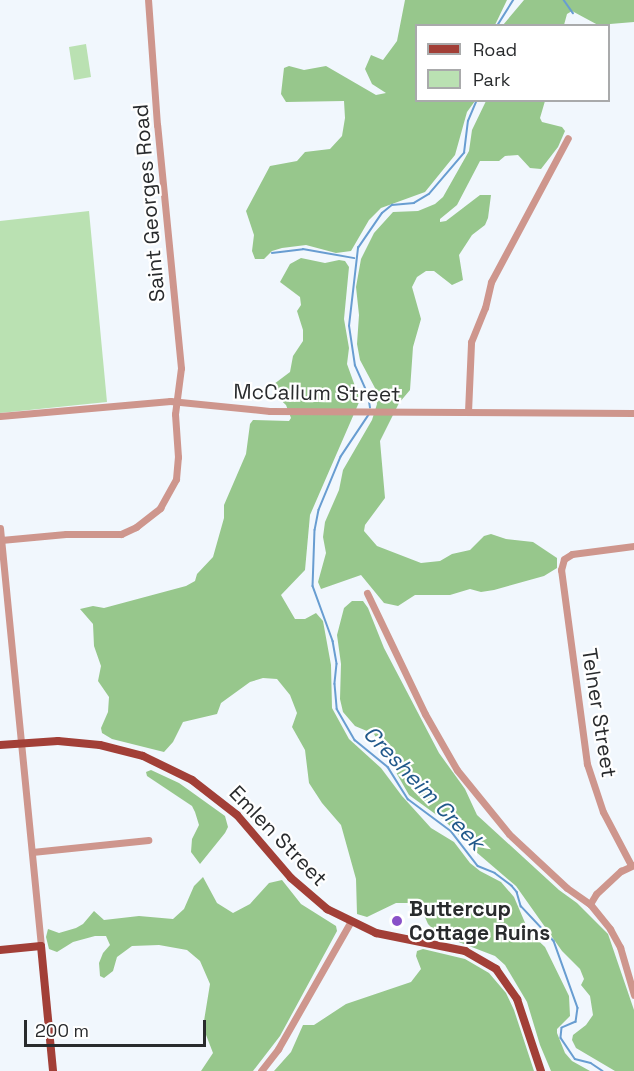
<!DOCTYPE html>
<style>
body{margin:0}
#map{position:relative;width:634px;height:1071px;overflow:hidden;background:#f1f7fd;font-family:"Space Grotesk",sans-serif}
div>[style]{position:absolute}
.green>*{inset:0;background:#bae1b2}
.forest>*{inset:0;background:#97c78c}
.stream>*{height:1.5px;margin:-0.75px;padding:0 0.75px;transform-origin:0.75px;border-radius:0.75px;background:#689dd1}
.minor>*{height:7px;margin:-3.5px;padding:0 3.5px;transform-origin:3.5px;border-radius:3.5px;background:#ce968d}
.major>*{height:8px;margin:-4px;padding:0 4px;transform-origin:4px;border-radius:4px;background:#a23f37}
.dots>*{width:16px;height:16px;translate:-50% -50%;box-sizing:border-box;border:3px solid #fff;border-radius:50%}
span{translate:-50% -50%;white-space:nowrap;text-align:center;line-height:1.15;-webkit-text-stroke:4.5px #fff;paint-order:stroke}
.street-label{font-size:21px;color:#292b2d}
.poi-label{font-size:21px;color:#292b2d;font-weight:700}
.left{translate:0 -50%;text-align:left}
.water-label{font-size:22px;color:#21598b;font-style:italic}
.legend{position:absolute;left:415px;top:24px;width:195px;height:78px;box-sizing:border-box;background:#fff;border:2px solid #a9aaab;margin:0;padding:8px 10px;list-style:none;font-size:18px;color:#292b2d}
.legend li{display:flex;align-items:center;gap:12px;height:30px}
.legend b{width:30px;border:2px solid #a9aaab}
.scale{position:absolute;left:24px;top:1020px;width:182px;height:27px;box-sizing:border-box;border:3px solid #292b2d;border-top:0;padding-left:8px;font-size:18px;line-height:21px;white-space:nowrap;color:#292b2d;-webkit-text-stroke:4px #fff;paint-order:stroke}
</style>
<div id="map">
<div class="green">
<div style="clip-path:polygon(86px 44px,91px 77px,74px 80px,69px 47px)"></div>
<div style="clip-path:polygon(89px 211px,107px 402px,0 413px,0 221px)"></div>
</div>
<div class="forest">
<div style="clip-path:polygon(405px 0,507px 0,495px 25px,416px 26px,416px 100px,475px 101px,467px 112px,455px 155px,425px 192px,381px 208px,369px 220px,351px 251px,336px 253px,306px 245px,282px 248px,272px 251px,264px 259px,255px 259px,252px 251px,254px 235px,246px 211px,270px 166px,297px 161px,305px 152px,330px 149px,342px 136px,345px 118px,344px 101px,286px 102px,281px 94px,284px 68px,289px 66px,304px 70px,326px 66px,376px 95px,386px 93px,372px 84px,365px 69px,371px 55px,383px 60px,397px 41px)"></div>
<div style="clip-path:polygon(524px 0,634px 0,634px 22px,598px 25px,572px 11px,567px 14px,564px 25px,503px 25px)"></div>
<div style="clip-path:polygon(486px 101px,545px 101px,540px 118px,542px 122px,562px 127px,565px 131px,558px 147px,541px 169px,530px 168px,518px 155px,505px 156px,499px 161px,480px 161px,457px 205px,440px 219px,440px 222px,446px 221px,480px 195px,491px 195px,488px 218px,485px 225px,472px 235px,459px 255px,463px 280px,452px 285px,434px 271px,426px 271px,417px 277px,412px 287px,421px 319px,413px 347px,410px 390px,399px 403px,380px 441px,385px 498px,365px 525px,364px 531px,377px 546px,421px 563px,440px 561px,452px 554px,470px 550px,484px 536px,491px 534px,506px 539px,533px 542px,557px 558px,557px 568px,544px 576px,494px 590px,481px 592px,470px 589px,450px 595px,415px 595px,398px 606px,384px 603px,361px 575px,321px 589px,318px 582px,326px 553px,323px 537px,325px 522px,339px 490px,343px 470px,372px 420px,377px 404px,375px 388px,360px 360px,357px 344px,359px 315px,356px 287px,361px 259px,374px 233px,393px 212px,418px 211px,435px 204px,443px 197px,469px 151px,472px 130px)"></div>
<div style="clip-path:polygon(301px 258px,325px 263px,339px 260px,345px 261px,349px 267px,344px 319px,349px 348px,347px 364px,360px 400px,310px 515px,305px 570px,281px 595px,295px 619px,305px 619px,316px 613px,323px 621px,331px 665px,332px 708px,349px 739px,381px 768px,402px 796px,431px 828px,454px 842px,470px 863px,480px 871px,501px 882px,514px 897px,529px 932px,545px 947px,569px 996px,570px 1016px,557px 1029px,557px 1033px,565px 1053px,572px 1061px,590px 1071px,551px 1071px,540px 1045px,527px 1002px,505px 965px,495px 956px,438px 934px,428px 924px,421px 908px,416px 903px,396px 903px,367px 917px,357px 914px,356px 879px,341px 825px,322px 803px,309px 783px,305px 750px,292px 727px,297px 713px,290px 695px,277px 679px,263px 678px,250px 682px,221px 703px,217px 714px,183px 722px,173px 742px,164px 752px,112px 739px,102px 733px,101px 728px,108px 712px,109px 697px,98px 681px,101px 666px,94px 646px,93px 624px,80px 609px,93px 606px,104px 608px,186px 586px,195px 581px,197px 574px,213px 557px,224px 518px,224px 505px,246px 454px,250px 424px,253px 420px,289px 421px,291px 418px,286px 405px,273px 393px,274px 384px,290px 372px,293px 356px,303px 341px,303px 330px,297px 311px,301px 305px,300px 297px,280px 282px,290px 264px)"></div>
<div style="clip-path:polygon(352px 601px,363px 601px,368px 608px,384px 648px,439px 753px,465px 789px,477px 815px,559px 890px,577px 903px,608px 934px,634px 1010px,634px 1071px,615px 1071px,576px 1048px,572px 1040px,573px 1035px,586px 1025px,593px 1015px,590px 996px,581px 985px,584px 979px,580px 969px,562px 951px,516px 886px,475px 851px,445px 821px,409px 795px,374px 734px,355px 726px,343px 712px,340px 699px,341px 664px,337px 635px,344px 608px)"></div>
<div style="clip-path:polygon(151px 770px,179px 783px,225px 816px,228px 827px,225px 833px,200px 864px,191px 852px,192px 839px,199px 825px,195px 812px,192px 806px,147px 776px,146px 772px)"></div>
<div style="clip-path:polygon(203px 877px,217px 903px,233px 913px,250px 904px,269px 883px,282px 880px,301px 904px,336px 926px,337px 931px,280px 1036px,253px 1071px,201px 1071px,213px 1053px,203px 1027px,210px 984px,200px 961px,187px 950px,159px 945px,132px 946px,117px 957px,113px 971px,104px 978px,100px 976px,99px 963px,103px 953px,110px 945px,106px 936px,95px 936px,73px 942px,57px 952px,49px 949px,46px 937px,48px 929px,59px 933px,76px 928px,83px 924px,94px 911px,104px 920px,139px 916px,173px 919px,184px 909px,194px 886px)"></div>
<div style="clip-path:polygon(423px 949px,465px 959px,489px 973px,506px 993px,514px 1010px,534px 1071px,274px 1071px,291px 1052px,303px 1025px,314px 1025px,346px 1004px,411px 982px,421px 969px,416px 956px,417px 951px)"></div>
</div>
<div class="stream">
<div style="left:564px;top:0;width:16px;rotate:55deg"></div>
<div style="left:497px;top:26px;width:31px;rotate:-58deg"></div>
<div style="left:272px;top:253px;width:31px;rotate:-7deg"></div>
<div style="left:303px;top:249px;width:52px;rotate:10deg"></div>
<div style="left:370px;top:408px;width:13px;rotate:-99deg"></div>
<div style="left:368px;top:395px;width:32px;rotate:-114deg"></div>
<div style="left:355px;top:366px;width:40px;rotate:-98.5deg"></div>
<div style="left:349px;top:326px;width:79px;rotate:-83.4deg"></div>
<div style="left:358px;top:248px;width:42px;rotate:-55.6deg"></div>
<div style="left:382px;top:213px;width:13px;rotate:-39deg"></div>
<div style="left:392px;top:205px;width:22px;rotate:-5deg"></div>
<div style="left:414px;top:203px;width:17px;rotate:-31deg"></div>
<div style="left:429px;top:194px;width:54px;rotate:-49.5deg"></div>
<div style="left:464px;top:153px;width:32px;rotate:-83deg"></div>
<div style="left:468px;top:121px;width:23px;rotate:-67deg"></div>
<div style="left:369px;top:415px;width:50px;rotate:123.7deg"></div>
<div style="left:341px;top:457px;width:57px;rotate:112.5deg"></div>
<div style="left:319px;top:510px;width:20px;rotate:101deg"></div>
<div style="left:315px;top:530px;width:56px;rotate:92deg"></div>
<div style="left:313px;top:586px;width:59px;rotate:70deg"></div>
<div style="left:333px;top:641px;width:23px;rotate:80deg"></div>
<div style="left:337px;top:664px;width:20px;rotate:96deg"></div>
<div style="left:335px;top:684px;width:25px;rotate:85deg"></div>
<div style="left:337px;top:709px;width:36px;rotate:60deg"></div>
<div style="left:355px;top:740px;width:43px;rotate:39.3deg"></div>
<div style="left:388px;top:767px;width:38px;rotate:58deg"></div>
<div style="left:408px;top:799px;width:54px;rotate:36.7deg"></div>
<div style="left:451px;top:831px;width:44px;rotate:52.4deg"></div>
<div style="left:478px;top:866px;width:18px;rotate:22deg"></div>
<div style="left:495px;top:873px;width:21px;rotate:37deg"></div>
<div style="left:512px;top:886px;width:8px;rotate:50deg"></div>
<div style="left:517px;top:892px;width:15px;rotate:74deg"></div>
<div style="left:521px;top:906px;width:48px;rotate:46.7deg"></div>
<div style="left:554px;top:941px;width:71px;rotate:70.3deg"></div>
<div style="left:578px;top:1008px;width:14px;rotate:98deg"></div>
<div style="left:576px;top:1022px;width:15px;rotate:157deg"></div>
<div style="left:562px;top:1028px;width:10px;rotate:96deg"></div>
<div style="left:561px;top:1038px;width:25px;rotate:56deg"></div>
<div style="left:575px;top:1059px;width:16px;rotate:14deg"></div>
<div style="left:591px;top:1063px;width:14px;rotate:34deg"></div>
</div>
<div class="minor">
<div style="left:468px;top:412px;width:70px;rotate:-87.5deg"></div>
<div style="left:471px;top:342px;width:37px;rotate:-68deg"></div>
<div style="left:485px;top:308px;width:27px;rotate:-77deg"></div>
<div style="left:491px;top:282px;width:163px;rotate:-61.9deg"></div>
<div style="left:0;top:416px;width:171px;rotate:-5deg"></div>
<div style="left:170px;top:401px;width:100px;rotate:5.7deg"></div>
<div style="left:270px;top:411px;width:364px;rotate:0.3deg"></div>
<div style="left:0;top:528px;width:420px;rotate:84.4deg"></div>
<div style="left:1px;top:540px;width:65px;rotate:-5.3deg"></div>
<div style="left:66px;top:534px;width:55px"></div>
<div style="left:121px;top:534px;width:17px;rotate:-25deg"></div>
<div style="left:136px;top:527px;width:31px;rotate:-38deg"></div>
<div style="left:160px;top:508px;width:33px;rotate:-61deg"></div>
<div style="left:176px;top:479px;width:22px;rotate:-85deg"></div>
<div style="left:178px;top:457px;width:43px;rotate:-94deg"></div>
<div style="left:175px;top:414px;width:46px;rotate:-82.6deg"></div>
<div style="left:181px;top:368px;width:244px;rotate:-95.6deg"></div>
<div style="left:157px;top:125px;width:125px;rotate:-94.1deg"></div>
<div style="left:367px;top:593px;width:134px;rotate:64.4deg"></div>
<div style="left:425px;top:714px;width:64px;rotate:60.3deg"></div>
<div style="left:457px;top:770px;width:82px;rotate:50.9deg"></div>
<div style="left:509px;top:834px;width:79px;rotate:43deg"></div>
<div style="left:567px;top:888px;width:28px;rotate:35deg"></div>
<div style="left:590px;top:904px;width:32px;rotate:51deg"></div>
<div style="left:610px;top:929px;width:21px;rotate:61deg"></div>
<div style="left:620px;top:947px;width:50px;rotate:73.7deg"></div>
<div style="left:32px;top:852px;width:117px;rotate:-5.9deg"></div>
<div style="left:631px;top:865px;width:60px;rotate:-117.8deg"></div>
<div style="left:603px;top:812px;width:51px;rotate:-108.4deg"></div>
<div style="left:587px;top:764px;width:196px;rotate:-97.6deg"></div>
<div style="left:561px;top:570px;width:11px;rotate:-75deg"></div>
<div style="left:564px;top:559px;width:9px;rotate:-32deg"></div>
<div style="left:572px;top:554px;width:63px;rotate:-7.4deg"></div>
<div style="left:590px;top:904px;width:12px;rotate:-59deg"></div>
<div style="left:596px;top:894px;width:34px;rotate:-43deg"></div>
<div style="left:621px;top:871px;width:14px;rotate:-25deg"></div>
<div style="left:261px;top:1071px;width:28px;rotate:-52deg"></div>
<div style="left:278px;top:1049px;width:145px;rotate:-60.3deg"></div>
</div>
<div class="major">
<div style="left:0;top:745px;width:58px;rotate:-3.9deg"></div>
<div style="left:58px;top:741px;width:42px;rotate:5.4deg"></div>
<div style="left:100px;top:745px;width:44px;rotate:14.3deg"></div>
<div style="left:143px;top:756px;width:55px;rotate:26.1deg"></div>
<div style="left:192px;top:780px;width:57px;rotate:37.9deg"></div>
<div style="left:237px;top:815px;width:83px;rotate:49.4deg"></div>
<div style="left:291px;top:878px;width:48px;rotate:40.7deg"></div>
<div style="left:327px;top:909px;width:55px;rotate:26.1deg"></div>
<div style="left:376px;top:933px;width:91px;rotate:11.4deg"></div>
<div style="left:465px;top:951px;width:36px;rotate:30deg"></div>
<div style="left:496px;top:969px;width:37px;rotate:55deg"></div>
<div style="left:517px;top:999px;width:76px;rotate:71.6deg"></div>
<div style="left:0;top:950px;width:41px;rotate:-5.6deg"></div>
<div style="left:41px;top:946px;width:126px;rotate:84.5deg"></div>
</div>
<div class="dots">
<div style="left:397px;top:921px;background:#8951c8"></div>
</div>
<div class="street-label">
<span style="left:149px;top:203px;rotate:-95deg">Saint Georges Road</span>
<span style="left:317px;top:393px;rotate:1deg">McCallum Street</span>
<span style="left:599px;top:713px;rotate:81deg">Telner Street</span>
<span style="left:278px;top:836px;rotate:46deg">Emlen Street</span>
</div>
<div class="poi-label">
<span class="left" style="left:409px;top:921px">Buttercup<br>Cottage Ruins</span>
</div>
<div class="water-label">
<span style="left:424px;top:788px;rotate:46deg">Cresheim Creek</span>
</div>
<ul class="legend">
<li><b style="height:8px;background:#a23f37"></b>Road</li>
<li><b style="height:16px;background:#bae1b2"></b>Park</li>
</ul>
<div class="scale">200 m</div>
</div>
